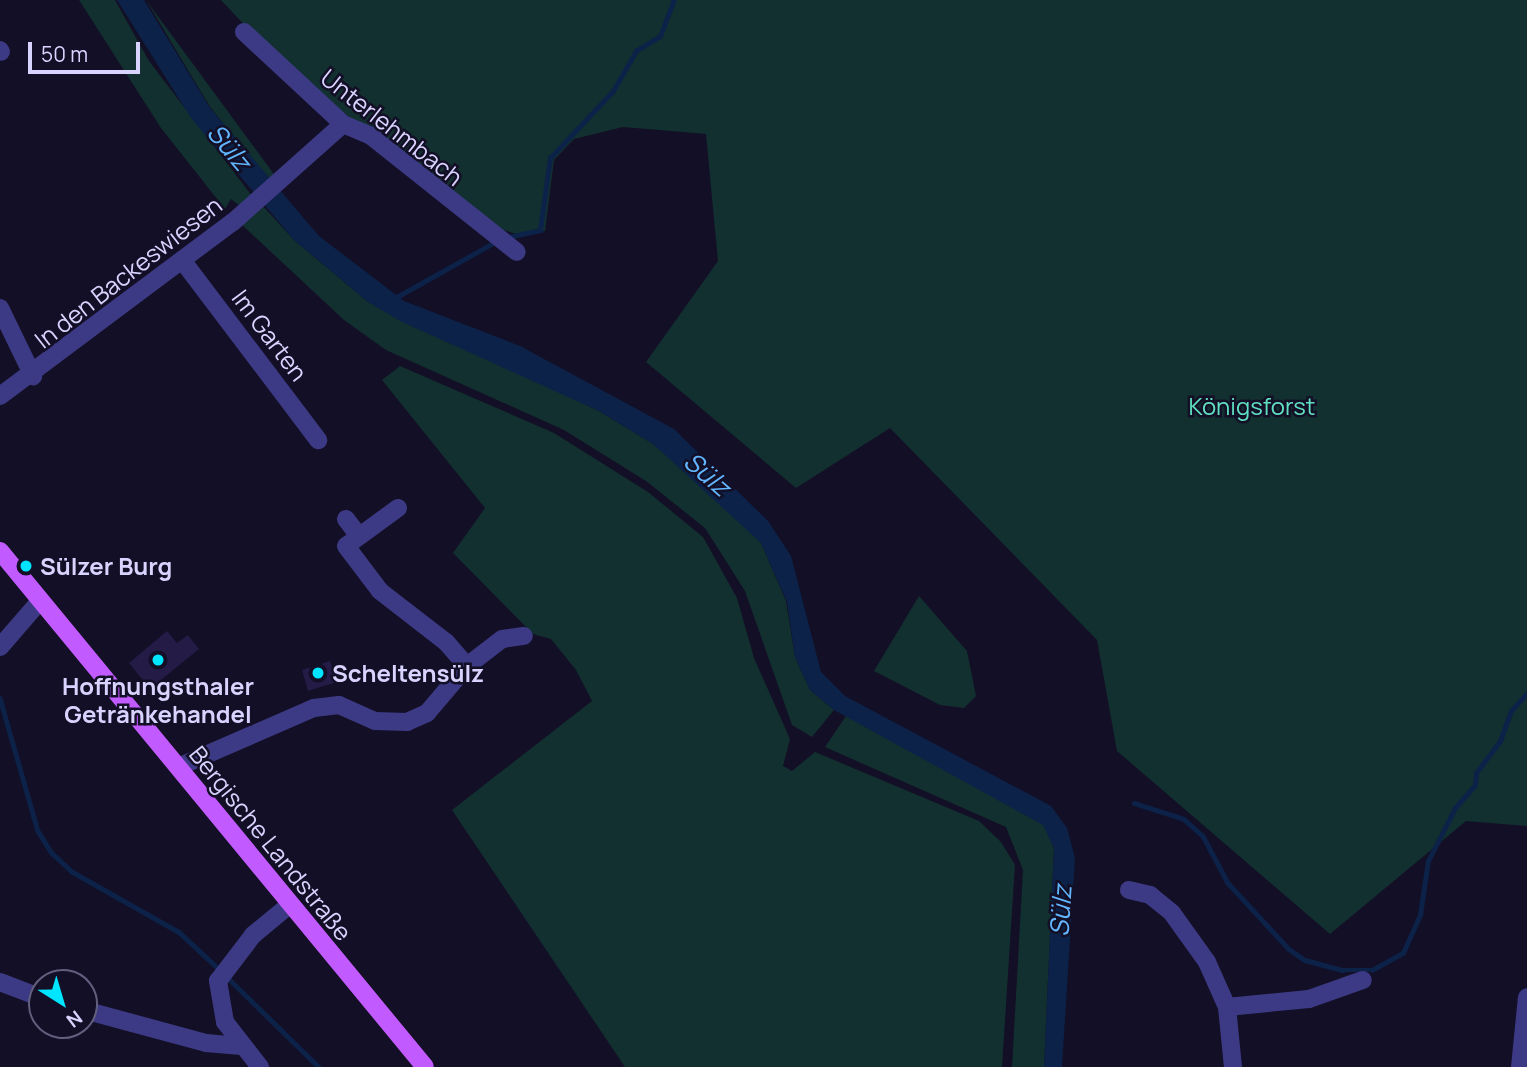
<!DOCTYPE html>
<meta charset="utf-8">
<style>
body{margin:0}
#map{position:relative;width:1527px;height:1067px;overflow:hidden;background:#130f26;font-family:Manrope,sans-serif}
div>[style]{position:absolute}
.green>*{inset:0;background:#12302f}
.water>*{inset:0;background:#0c2248}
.stream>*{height:4.5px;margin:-2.25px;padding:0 2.25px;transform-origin:2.25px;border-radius:2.25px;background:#0c2248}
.building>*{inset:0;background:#241b47}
.minor>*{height:18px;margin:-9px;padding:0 9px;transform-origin:9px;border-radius:9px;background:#3d3a85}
.major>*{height:18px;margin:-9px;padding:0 9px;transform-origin:9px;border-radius:9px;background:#c25bff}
.dots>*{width:19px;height:19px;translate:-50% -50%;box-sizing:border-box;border:4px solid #130f26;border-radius:50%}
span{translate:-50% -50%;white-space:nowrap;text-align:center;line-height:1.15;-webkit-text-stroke:5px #130f26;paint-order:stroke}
.street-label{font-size:24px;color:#d9d4ff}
.park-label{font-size:24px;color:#5fe0c0}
.poi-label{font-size:24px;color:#d9d4ff;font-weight:700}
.left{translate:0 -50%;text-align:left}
.water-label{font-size:26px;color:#62b6ff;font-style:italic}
.north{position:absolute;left:28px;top:969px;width:70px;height:70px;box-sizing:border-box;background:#130f26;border:2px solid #625e7d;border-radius:50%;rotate:143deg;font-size:19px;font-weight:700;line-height:28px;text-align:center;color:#d9d4ff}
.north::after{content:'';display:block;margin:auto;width:24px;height:32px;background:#00e5ff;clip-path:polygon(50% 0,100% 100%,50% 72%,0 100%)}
.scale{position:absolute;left:28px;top:42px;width:112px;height:32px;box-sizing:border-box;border:4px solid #d9d4ff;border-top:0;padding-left:9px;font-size:21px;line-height:24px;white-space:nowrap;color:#d9d4ff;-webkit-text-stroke:5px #130f26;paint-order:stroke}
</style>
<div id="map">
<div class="green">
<div style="clip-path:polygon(79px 0,115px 0,149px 61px,252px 196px,240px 206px,231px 199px,225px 209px,161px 128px)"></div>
<div style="clip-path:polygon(146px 0,276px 177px,270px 181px,210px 107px)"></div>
<div style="clip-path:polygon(221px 0,1527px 0,1527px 826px,1466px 821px,1330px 934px,1117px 751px,1097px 640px,890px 428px,796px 488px,646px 362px,718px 261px,706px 134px,623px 127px,574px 139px,554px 160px,545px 231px,516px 234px,497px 228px,332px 104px,277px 60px)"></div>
<div style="clip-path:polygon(262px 205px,294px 240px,368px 302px,599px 411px,653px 444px,740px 519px,761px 543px,786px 601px,795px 657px,810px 690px,834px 710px,812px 737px,792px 725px,745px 591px,705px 528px,646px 481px,564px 430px,386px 350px,344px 320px,240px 223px)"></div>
<div style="clip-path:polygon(400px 366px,554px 433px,648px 492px,703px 537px,737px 598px,754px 658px,790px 739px,783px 766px,792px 771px,815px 752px,979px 821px,1001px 842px,1015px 865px,1002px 1067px,625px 1067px,452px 810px,592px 701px,576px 670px,551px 639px,533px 634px,453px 553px,485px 508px,382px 380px)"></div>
<div style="clip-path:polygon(919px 596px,967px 651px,976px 696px,964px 708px,940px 705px,874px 671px)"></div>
<div style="clip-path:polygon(846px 716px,1043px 824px,1054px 848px,1044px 1067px,1012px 1067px,1023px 870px,1006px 827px,825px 747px)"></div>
</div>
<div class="water">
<div style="clip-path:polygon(117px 0,144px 0,210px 108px,319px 236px,404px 301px,520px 346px,674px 429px,768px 521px,791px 556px,821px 672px,845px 696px,1051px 806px,1067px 828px,1075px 858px,1062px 1067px,1044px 1067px,1054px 848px,1043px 825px,834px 710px,810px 690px,795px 657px,787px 602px,761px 543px,653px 444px,599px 411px,402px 322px,368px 302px,294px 240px,191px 118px)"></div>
</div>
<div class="stream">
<div style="left:508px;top:237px;width:33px;rotate:-12deg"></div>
<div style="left:540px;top:230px;width:73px;rotate:-82.1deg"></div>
<div style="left:550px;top:158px;width:92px;rotate:-46.8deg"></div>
<div style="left:613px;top:91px;width:46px;rotate:-60.1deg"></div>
<div style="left:636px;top:51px;width:28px;rotate:-32deg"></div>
<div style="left:660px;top:36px;width:39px;rotate:-69deg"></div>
<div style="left:393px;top:299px;width:117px;rotate:-29.2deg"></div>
<div style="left:0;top:698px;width:138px;rotate:74.1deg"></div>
<div style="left:38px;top:831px;width:26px;rotate:58deg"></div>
<div style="left:52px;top:853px;width:26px;rotate:43deg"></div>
<div style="left:71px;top:871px;width:124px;rotate:29.5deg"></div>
<div style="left:179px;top:932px;width:56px;rotate:42.8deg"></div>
<div style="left:1134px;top:803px;width:52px;rotate:17.7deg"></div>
<div style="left:1184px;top:819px;width:25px;rotate:42deg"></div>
<div style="left:1203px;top:836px;width:53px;rotate:62deg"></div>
<div style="left:1228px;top:883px;width:90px;rotate:47.3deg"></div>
<div style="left:1289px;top:949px;width:19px;rotate:35deg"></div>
<div style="left:1305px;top:960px;width:39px;rotate:15deg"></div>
<div style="left:1343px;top:970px;width:29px"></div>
<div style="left:1372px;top:970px;width:35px;rotate:-29deg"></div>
<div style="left:1403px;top:953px;width:42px;rotate:-65.9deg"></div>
<div style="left:1420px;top:915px;width:55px;rotate:-81.6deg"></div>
<div style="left:1428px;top:861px;width:59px;rotate:-63deg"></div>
<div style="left:1455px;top:808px;width:30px;rotate:-49deg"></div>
<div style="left:1475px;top:785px;width:12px;rotate:-85deg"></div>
<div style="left:1476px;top:773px;width:40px;rotate:-53deg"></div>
<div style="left:1500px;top:741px;width:32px;rotate:-70deg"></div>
<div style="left:1511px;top:711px;width:24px;rotate:-48deg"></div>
<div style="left:226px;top:976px;width:130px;rotate:44.4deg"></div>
</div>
<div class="building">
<div style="clip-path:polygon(167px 631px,177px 643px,188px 635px,199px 649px,150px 689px,129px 663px)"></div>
<div style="clip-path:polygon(330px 661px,337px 682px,308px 691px,302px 670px)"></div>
</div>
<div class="minor">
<div style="left:244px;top:32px;width:135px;rotate:42.9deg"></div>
<div style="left:343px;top:124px;width:30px;rotate:23deg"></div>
<div style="left:371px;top:136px;width:186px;rotate:38.5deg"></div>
<div style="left:0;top:50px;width:2px;rotate:63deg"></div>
<div style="left:182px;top:260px;width:226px;rotate:52.9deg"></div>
<div style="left:0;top:308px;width:76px;rotate:64.1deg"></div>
<div style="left:0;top:396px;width:291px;rotate:-36.8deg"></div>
<div style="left:233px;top:222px;width:147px;rotate:-41.7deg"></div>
<div style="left:398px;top:508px;width:64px;rotate:143.8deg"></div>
<div style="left:346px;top:546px;width:56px;rotate:52.9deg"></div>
<div style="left:380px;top:591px;width:83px;rotate:37.7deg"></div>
<div style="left:446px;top:642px;width:32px;rotate:49deg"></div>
<div style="left:346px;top:519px;width:21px;rotate:53deg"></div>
<div style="left:0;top:647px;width:61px;rotate:-49deg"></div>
<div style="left:178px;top:767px;width:148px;rotate:-23.5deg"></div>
<div style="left:314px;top:708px;width:25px;rotate:-7deg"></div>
<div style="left:339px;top:705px;width:39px;rotate:24deg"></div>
<div style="left:375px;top:721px;width:32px;rotate:2deg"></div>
<div style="left:407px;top:722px;width:22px;rotate:-24deg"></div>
<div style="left:427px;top:713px;width:62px;rotate:-49.6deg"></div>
<div style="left:467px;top:666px;width:44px;rotate:-37.6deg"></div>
<div style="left:502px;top:639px;width:22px;rotate:-8deg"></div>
<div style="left:1129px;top:890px;width:22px;rotate:13deg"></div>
<div style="left:1150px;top:895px;width:28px;rotate:39deg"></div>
<div style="left:1172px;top:913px;width:60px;rotate:54.5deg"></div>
<div style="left:1207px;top:962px;width:49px;rotate:66deg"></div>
<div style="left:1227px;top:1007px;width:60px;rotate:84.3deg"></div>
<div style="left:0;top:982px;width:45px;rotate:20.9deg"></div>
<div style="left:1227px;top:1007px;width:82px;rotate:-5.6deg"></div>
<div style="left:1309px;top:999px;width:57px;rotate:-19.4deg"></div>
<div style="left:84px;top:1010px;width:126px;rotate:15.1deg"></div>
<div style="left:206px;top:1043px;width:33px;rotate:5deg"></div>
<div style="left:260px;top:1067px;width:57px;rotate:-127.9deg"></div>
<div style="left:225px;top:1022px;width:42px;rotate:-99.7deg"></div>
<div style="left:218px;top:981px;width:58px;rotate:-52.7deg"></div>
<div style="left:253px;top:935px;width:45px;rotate:-39.6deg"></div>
<div style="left:1520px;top:1067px;width:70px;rotate:-84.3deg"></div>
</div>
<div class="major">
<div style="left:0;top:551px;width:668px;rotate:50.52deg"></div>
</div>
<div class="dots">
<div style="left:26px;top:566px;background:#00e5ff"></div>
<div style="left:158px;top:660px;background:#00e5ff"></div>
<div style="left:318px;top:673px;background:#00e5ff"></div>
</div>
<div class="street-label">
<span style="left:392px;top:127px;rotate:38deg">Unterlehmbach</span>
<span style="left:128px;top:272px;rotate:-38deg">In den Backeswiesen</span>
<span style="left:270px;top:335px;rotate:53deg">Im Garten</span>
<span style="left:271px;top:843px;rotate:51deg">Bergische Landstraße</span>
</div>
<div class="park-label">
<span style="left:1252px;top:406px">Königsforst</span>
</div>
<div class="poi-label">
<span class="left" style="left:40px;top:566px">Sülzer Burg</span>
<span class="left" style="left:332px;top:673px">Scheltensülz</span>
<span style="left:158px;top:700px">Hoffnungsthaler<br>Getränkehandel</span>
</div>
<div class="water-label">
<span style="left:229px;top:147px;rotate:50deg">Sülz</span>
<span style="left:707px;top:474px;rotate:41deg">Sülz</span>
<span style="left:1061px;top:911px;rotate:-86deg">Sülz</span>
</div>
<div class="north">N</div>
<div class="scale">50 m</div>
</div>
